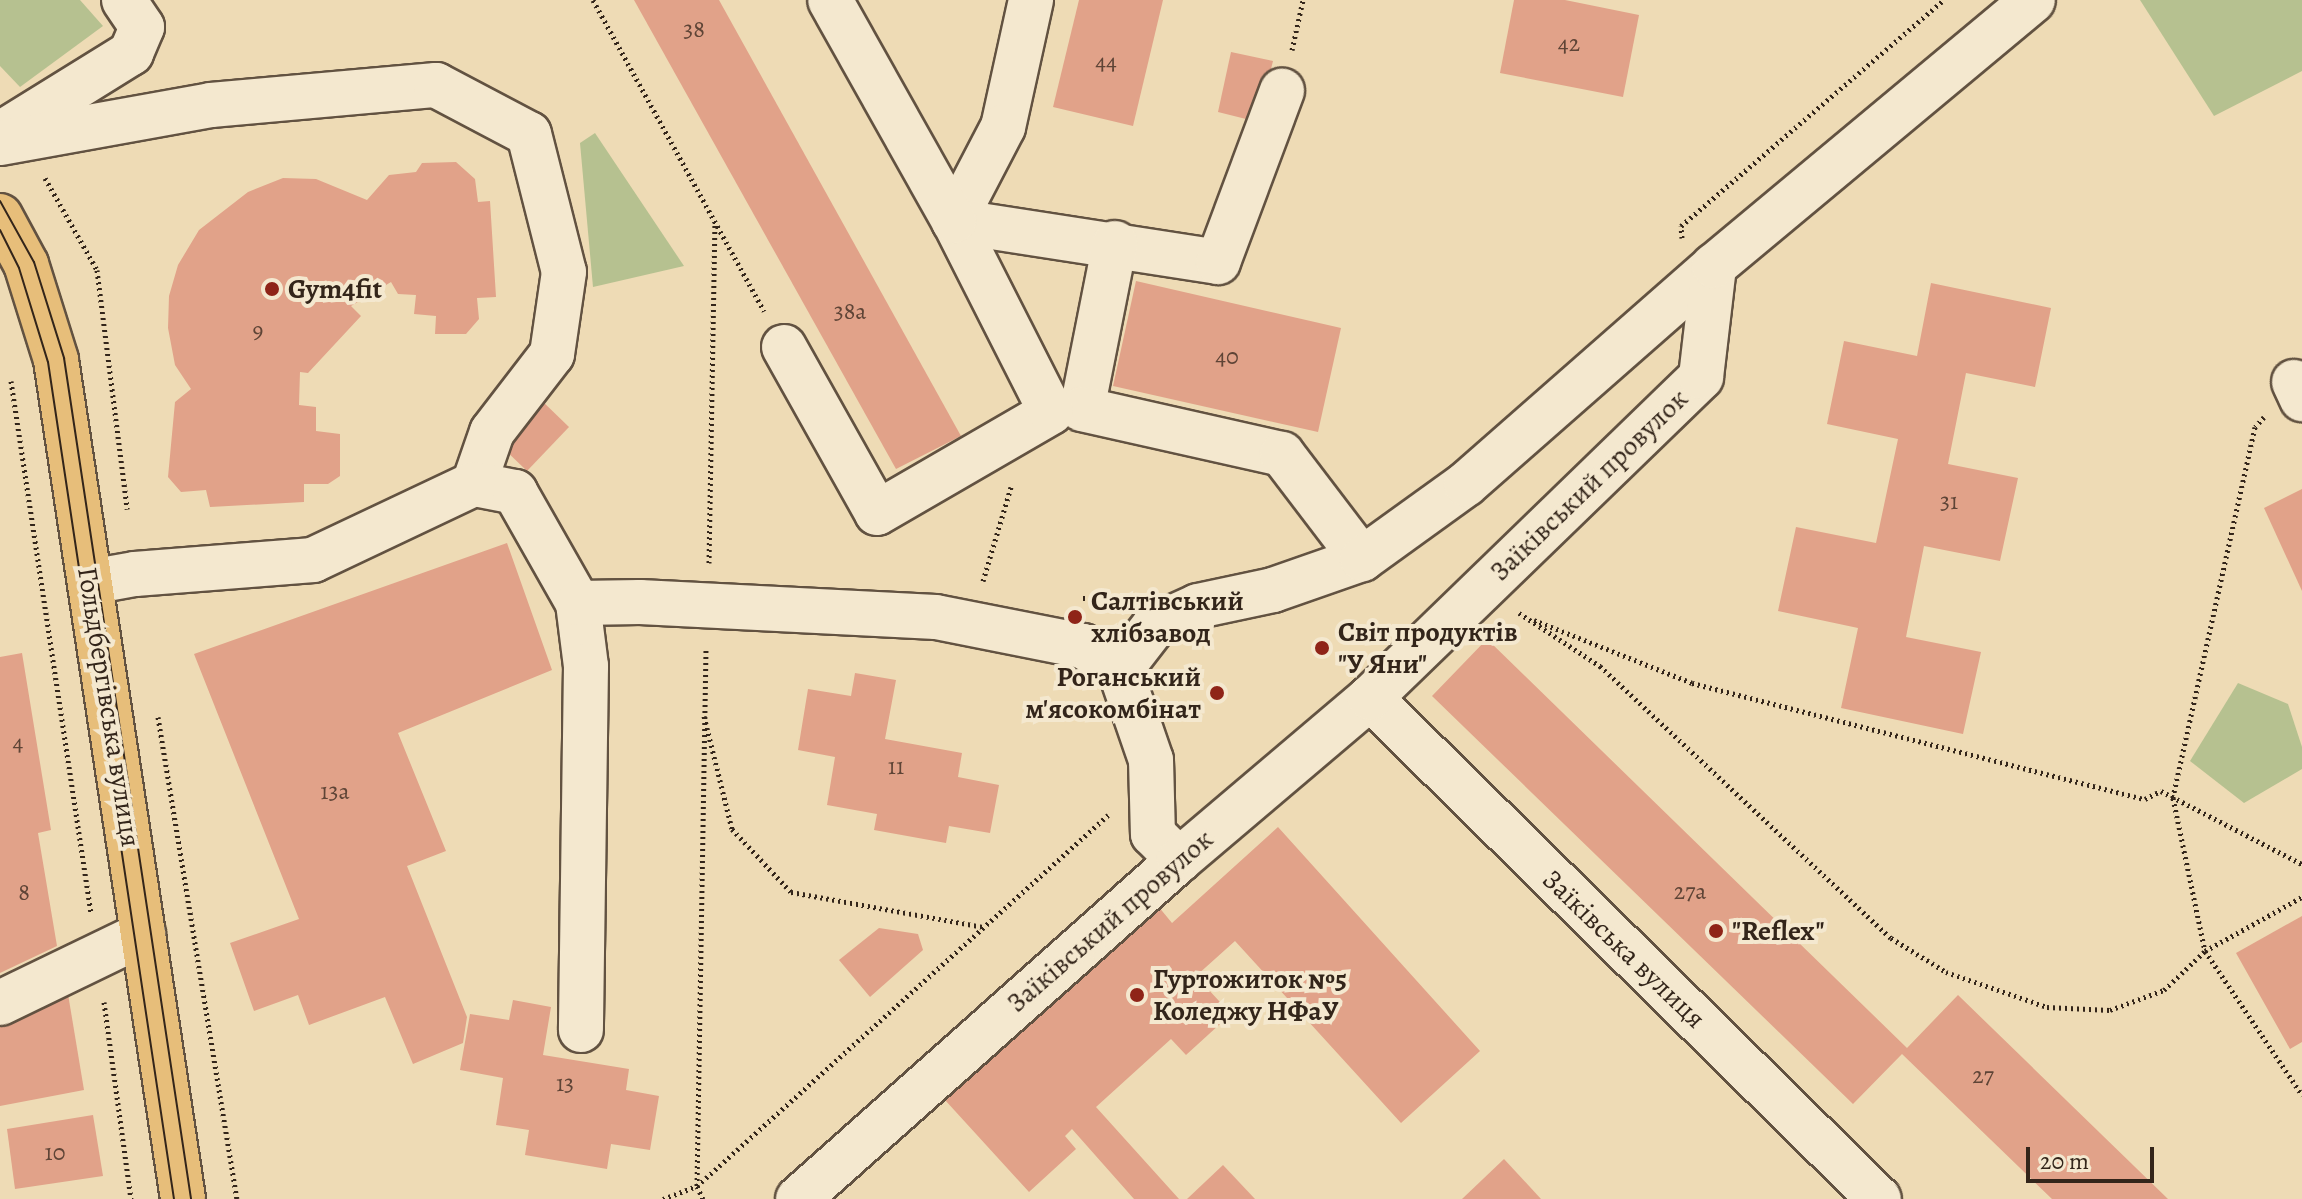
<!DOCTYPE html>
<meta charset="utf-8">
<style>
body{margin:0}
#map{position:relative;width:2302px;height:1199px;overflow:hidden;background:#eedbb5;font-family:Alegreya,serif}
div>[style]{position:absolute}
.green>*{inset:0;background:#b6c190}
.building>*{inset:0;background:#e1a289}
.path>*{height:5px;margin-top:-2.5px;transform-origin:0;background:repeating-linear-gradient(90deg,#33251a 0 2px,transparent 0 6px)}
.roads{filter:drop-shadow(2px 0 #625241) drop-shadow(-2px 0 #625241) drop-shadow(0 2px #625241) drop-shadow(0 -2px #625241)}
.minor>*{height:44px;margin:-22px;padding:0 22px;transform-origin:22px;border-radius:22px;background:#f4e8cf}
.major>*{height:44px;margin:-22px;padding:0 22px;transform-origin:22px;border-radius:22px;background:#e7be7a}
.tram>*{height:2px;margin:-1px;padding:0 1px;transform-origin:1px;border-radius:1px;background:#33251a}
.dots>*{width:22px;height:22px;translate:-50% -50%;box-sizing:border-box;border:4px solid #f4e8cf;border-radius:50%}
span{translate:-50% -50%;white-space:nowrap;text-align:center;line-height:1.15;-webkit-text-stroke:8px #f4e8cf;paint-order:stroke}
.number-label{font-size:24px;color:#5e4436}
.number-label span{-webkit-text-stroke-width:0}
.poi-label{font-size:28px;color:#33251a;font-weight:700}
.left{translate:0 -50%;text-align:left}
.right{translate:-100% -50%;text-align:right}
.street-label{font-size:28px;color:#33251a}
.scale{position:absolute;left:2026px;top:1147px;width:128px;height:36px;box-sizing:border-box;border:4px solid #33251a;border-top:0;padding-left:10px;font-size:24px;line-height:28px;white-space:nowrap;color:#33251a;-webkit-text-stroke:6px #f4e8cf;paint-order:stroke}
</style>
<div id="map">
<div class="green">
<div style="clip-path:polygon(0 0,80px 0,103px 26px,20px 87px,0 66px)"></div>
<div style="clip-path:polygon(2140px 0,2302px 0,2302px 71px,2214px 116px)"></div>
<div style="clip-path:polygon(595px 133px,684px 266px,593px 287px,580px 143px)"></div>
<div style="clip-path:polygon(2238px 683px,2288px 704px,2302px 747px,2302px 769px,2244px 803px,2190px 761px)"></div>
</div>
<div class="building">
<div style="clip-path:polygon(634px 0,719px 0,961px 436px,896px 469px)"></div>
<div style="clip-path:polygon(1079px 0,1163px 0,1133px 126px,1053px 107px)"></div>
<div style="clip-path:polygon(1514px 0,1565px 0,1639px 15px,1623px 97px,1500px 73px)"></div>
<div style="clip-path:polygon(1231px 52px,1273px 61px,1258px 122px,1218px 112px)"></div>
<div style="clip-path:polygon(456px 162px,475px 179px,478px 202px,490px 201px,496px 297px,477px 298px,479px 319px,466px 334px,435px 334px,436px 316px,414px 314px,416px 295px,398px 294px,391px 282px,351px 306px,361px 316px,308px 373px,300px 372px,299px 405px,316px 407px,316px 431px,340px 434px,340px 476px,328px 484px,304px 484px,304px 502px,210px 507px,206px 490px,181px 492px,168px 477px,175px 402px,191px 389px,175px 365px,168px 328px,169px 296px,178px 265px,199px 230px,248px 192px,283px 178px,316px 179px,367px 200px,389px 175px,416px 172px,422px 163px)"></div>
<div style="clip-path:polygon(1136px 281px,1341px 328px,1318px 432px,1113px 386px)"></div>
<div style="clip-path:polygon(1931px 283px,2051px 308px,2035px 387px,1966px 373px,1948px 464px,2018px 478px,2000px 561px,1924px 546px,1906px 637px,1981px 652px,1963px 734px,1841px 708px,1858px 628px,1778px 611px,1796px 527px,1876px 543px,1898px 439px,1827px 424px,1844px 341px,1917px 356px)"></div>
<div style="clip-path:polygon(539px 398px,569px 427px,527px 471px,497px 442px)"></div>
<div style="clip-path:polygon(2302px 489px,2302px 591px,2264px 508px)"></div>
<div style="clip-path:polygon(507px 543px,552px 670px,398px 733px,446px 851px,407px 866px,467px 1017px,463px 1043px,413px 1064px,385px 997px,309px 1025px,298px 995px,254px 1011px,230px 943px,299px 919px,194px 654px)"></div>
<div style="clip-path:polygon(1487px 639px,1907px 1048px,1958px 995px,2168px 1199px,2052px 1199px,1902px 1054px,1853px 1104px,1432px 696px)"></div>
<div style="clip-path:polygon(22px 653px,51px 830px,38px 833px,57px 946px,0 973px,0 657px)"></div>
<div style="clip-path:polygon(855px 673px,896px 680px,885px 739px,962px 753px,958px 777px,999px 785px,990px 833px,949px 826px,946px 843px,874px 830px,877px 814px,827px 805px,835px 757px,798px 750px,808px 689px,851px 696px)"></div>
<div style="clip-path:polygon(1278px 827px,1480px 1051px,1401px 1123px,1235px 941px,1196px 976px,1231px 1014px,1186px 1055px,1171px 1039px,1096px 1107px,1179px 1199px,1134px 1199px,1072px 1129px,1065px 1136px,1076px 1149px,1029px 1192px,945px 1100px,1158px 906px,1172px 923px)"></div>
<div style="clip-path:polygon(2302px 916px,2302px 1042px,2290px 1049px,2236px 953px)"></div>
<div style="clip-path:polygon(879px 928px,918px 934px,923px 950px,870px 997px,839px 960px)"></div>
<div style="clip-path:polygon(67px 988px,84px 1090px,0 1106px,0 1025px)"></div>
<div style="clip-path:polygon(513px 1000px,551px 1007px,543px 1055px,629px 1069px,626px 1090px,659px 1096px,650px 1150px,611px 1144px,607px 1169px,525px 1155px,529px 1130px,496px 1125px,503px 1078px,460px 1070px,470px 1014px,509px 1020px)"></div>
<div style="clip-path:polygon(93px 1115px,103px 1176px,15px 1189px,7px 1129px)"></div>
<div style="clip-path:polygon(1504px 1159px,1541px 1199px,1462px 1199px)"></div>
<div style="clip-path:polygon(1223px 1165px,1255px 1199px,1187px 1199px)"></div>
</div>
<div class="path">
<div style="left:593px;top:0;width:355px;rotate:61.2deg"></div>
<div style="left:1292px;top:50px;width:51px;rotate:-77.6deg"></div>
<div style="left:45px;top:178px;width:106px;rotate:60.5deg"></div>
<div style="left:97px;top:270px;width:241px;rotate:82.8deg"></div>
<div style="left:1682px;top:238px;width:12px;rotate:-95deg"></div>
<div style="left:1681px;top:226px;width:347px;rotate:-40.7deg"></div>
<div style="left:11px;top:381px;width:538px;rotate:81.45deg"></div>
<div style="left:2264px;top:417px;width:13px;rotate:132deg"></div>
<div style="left:2255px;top:427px;width:380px;rotate:102.5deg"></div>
<div style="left:2173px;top:798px;width:156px;rotate:78.2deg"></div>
<div style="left:2205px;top:951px;width:174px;rotate:56deg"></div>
<div style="left:709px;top:563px;width:339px;rotate:-89deg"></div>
<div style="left:983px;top:581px;width:98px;rotate:-73.4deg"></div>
<div style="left:1083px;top:598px;width:38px"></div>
<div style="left:1519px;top:613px;width:97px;rotate:33.2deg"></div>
<div style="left:1600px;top:666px;width:398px;rotate:43.1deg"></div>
<div style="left:1891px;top:938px;width:65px;rotate:31.7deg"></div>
<div style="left:1946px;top:972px;width:107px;rotate:19.1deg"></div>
<div style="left:2047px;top:1007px;width:63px;rotate:2.7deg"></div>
<div style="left:2110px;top:1010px;width:58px;rotate:-20.3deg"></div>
<div style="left:2164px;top:990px;width:57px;rotate:-43.6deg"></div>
<div style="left:2205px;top:951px;width:111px;rotate:-29.1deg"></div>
<div style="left:1534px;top:620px;width:170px;rotate:21.7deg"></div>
<div style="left:1692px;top:683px;width:468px;rotate:14.4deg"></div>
<div style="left:2145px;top:799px;width:18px;rotate:-27deg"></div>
<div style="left:2161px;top:791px;width:159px;rotate:27.4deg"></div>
<div style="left:704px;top:716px;width:116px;rotate:76.1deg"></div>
<div style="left:732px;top:829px;width:86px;rotate:46.9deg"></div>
<div style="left:791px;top:892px;width:195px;rotate:10.3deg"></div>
<div style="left:158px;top:717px;width:488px;rotate:80.7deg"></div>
<div style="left:104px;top:1002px;width:199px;rotate:82.2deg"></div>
<div style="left:663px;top:1199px;width:36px;rotate:-21deg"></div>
<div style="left:697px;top:1186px;width:537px;rotate:-89.04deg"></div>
<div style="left:703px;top:1199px;width:14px;rotate:-115deg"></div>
<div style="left:697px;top:1186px;width:554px;rotate:-42.07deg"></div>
</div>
<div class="roads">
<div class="minor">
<div style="left:1031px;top:0;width:130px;rotate:102.4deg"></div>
<div style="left:1003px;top:127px;width:106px;rotate:117.5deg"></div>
<div style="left:954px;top:221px;width:267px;rotate:8.8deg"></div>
<div style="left:1218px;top:262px;width:183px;rotate:-69.5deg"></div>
<div style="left:2px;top:133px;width:152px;rotate:-31.8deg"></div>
<div style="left:131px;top:53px;width:28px;rotate:-67deg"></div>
<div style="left:142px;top:27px;width:32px;rotate:-124deg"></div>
<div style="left:0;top:143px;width:214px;rotate:-10.2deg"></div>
<div style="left:211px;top:105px;width:226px;rotate:-5.1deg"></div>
<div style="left:436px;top:85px;width:105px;rotate:27.8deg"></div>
<div style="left:529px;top:134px;width:142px;rotate:75.8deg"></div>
<div style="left:564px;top:272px;width:83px;rotate:98.3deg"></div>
<div style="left:552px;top:354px;width:98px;rotate:127.6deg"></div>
<div style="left:492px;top:432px;width:55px;rotate:109.1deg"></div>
<div style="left:1115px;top:243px;width:169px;rotate:101.2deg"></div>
<div style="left:1082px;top:409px;width:205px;rotate:12.7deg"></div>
<div style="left:1282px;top:454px;width:132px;rotate:52.7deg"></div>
<div style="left:784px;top:347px;width:190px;rotate:60.7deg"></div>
<div style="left:877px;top:513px;width:201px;rotate:-30.1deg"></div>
<div style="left:1051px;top:412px;width:214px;rotate:-116.9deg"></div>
<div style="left:954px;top:221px;width:253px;rotate:-119.3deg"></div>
<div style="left:2294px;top:382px;width:19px;rotate:65deg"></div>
<div style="left:90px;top:582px;width:46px;rotate:-10.1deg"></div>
<div style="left:135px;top:574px;width:179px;rotate:-4.5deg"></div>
<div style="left:313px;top:560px;width:178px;rotate:-25.3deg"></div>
<div style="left:474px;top:484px;width:42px;rotate:11deg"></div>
<div style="left:515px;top:492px;width:128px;rotate:60.4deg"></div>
<div style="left:578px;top:603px;width:64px;rotate:82.8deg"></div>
<div style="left:586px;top:666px;width:364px;rotate:90.8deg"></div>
<div style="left:578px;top:603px;width:62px;rotate:-0.9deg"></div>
<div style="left:640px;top:602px;width:296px;rotate:2.9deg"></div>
<div style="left:936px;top:617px;width:150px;rotate:11.2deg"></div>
<div style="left:1083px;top:646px;width:44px;rotate:33deg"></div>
<div style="left:1120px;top:670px;width:95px;rotate:71deg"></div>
<div style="left:1151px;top:760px;width:74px;rotate:88.5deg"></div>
<div style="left:1153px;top:834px;width:37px;rotate:45deg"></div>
<div style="left:1120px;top:670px;width:56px;rotate:-52.3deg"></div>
<div style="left:1154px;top:626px;width:48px;rotate:-24.4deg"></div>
<div style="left:1198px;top:606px;width:77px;rotate:-12deg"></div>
<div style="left:1273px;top:590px;width:94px;rotate:-19.2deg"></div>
<div style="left:1362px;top:559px;width:128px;rotate:-35.8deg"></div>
<div style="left:1466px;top:484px;width:330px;rotate:-41.3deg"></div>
<div style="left:1370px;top:698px;width:714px;rotate:44.55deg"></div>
<div style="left:0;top:1003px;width:159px;rotate:-25.8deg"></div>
<div style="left:798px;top:1199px;width:510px;rotate:-41.66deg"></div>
<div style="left:1179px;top:860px;width:250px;rotate:-40.3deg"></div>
<div style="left:1370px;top:698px;width:461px;rotate:-44.1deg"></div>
<div style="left:1701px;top:377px;width:112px;rotate:-83.3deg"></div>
<div style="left:1714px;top:266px;width:415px;rotate:-39.8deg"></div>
</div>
<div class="major">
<div style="left:0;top:216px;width:55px;rotate:61.6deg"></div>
<div style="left:26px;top:264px;width:101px;rotate:72.6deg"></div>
<div style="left:56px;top:360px;width:849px;rotate:81.39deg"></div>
</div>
</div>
<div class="tram">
<div style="left:0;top:201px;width:70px;rotate:60.9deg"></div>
<div style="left:34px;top:262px;width:101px;rotate:72.6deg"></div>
<div style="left:64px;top:358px;width:851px;rotate:81.41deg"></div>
<div style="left:0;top:230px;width:42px;rotate:63.4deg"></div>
<div style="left:19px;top:268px;width:98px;rotate:72.9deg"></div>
<div style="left:48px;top:362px;width:846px;rotate:81.44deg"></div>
</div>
<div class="dots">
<div style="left:272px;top:289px;background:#8f2418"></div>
<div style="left:1075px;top:617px;background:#8f2418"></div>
<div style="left:1322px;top:648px;background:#8f2418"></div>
<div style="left:1217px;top:693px;background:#8f2418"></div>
<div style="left:1716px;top:931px;background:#8f2418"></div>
<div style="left:1137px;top:995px;background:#8f2418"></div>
</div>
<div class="number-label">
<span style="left:694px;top:30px">38</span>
<span style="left:1569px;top:44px">42</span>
<span style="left:1106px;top:62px">44</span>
<span style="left:850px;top:312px">38а</span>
<span style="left:258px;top:331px">9</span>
<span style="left:1227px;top:357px">40</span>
<span style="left:1949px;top:502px">31</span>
<span style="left:18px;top:743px">4</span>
<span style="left:896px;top:767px">11</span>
<span style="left:335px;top:792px">13а</span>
<span style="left:1690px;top:892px">27а</span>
<span style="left:24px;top:893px">8</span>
<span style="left:1983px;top:1076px">27</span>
<span style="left:565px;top:1084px">13</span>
<span style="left:55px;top:1153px">10</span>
</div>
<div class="poi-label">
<span class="left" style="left:288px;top:289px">Gym4fit</span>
<span class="left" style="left:1091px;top:617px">Салтівський<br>хлібзавод</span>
<span class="left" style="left:1338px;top:648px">Світ продуктів<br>"У Яни"</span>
<span class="right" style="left:1201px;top:693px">Роганський<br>м'ясокомбінат</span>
<span class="left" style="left:1732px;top:931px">"Reflex"</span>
<span class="left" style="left:1153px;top:995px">Гуртожиток №5<br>Коледжу НФаУ</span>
</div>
<div class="street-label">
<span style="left:1589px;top:485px;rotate:-44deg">Заїківський провулок</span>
<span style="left:109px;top:707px;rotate:81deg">Гольдбергівська вулиця</span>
<span style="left:1110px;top:921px;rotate:-41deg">Заїківський провулок</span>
<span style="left:1624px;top:949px;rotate:44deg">Заїківська вулиця</span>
</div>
<div class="scale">20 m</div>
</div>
